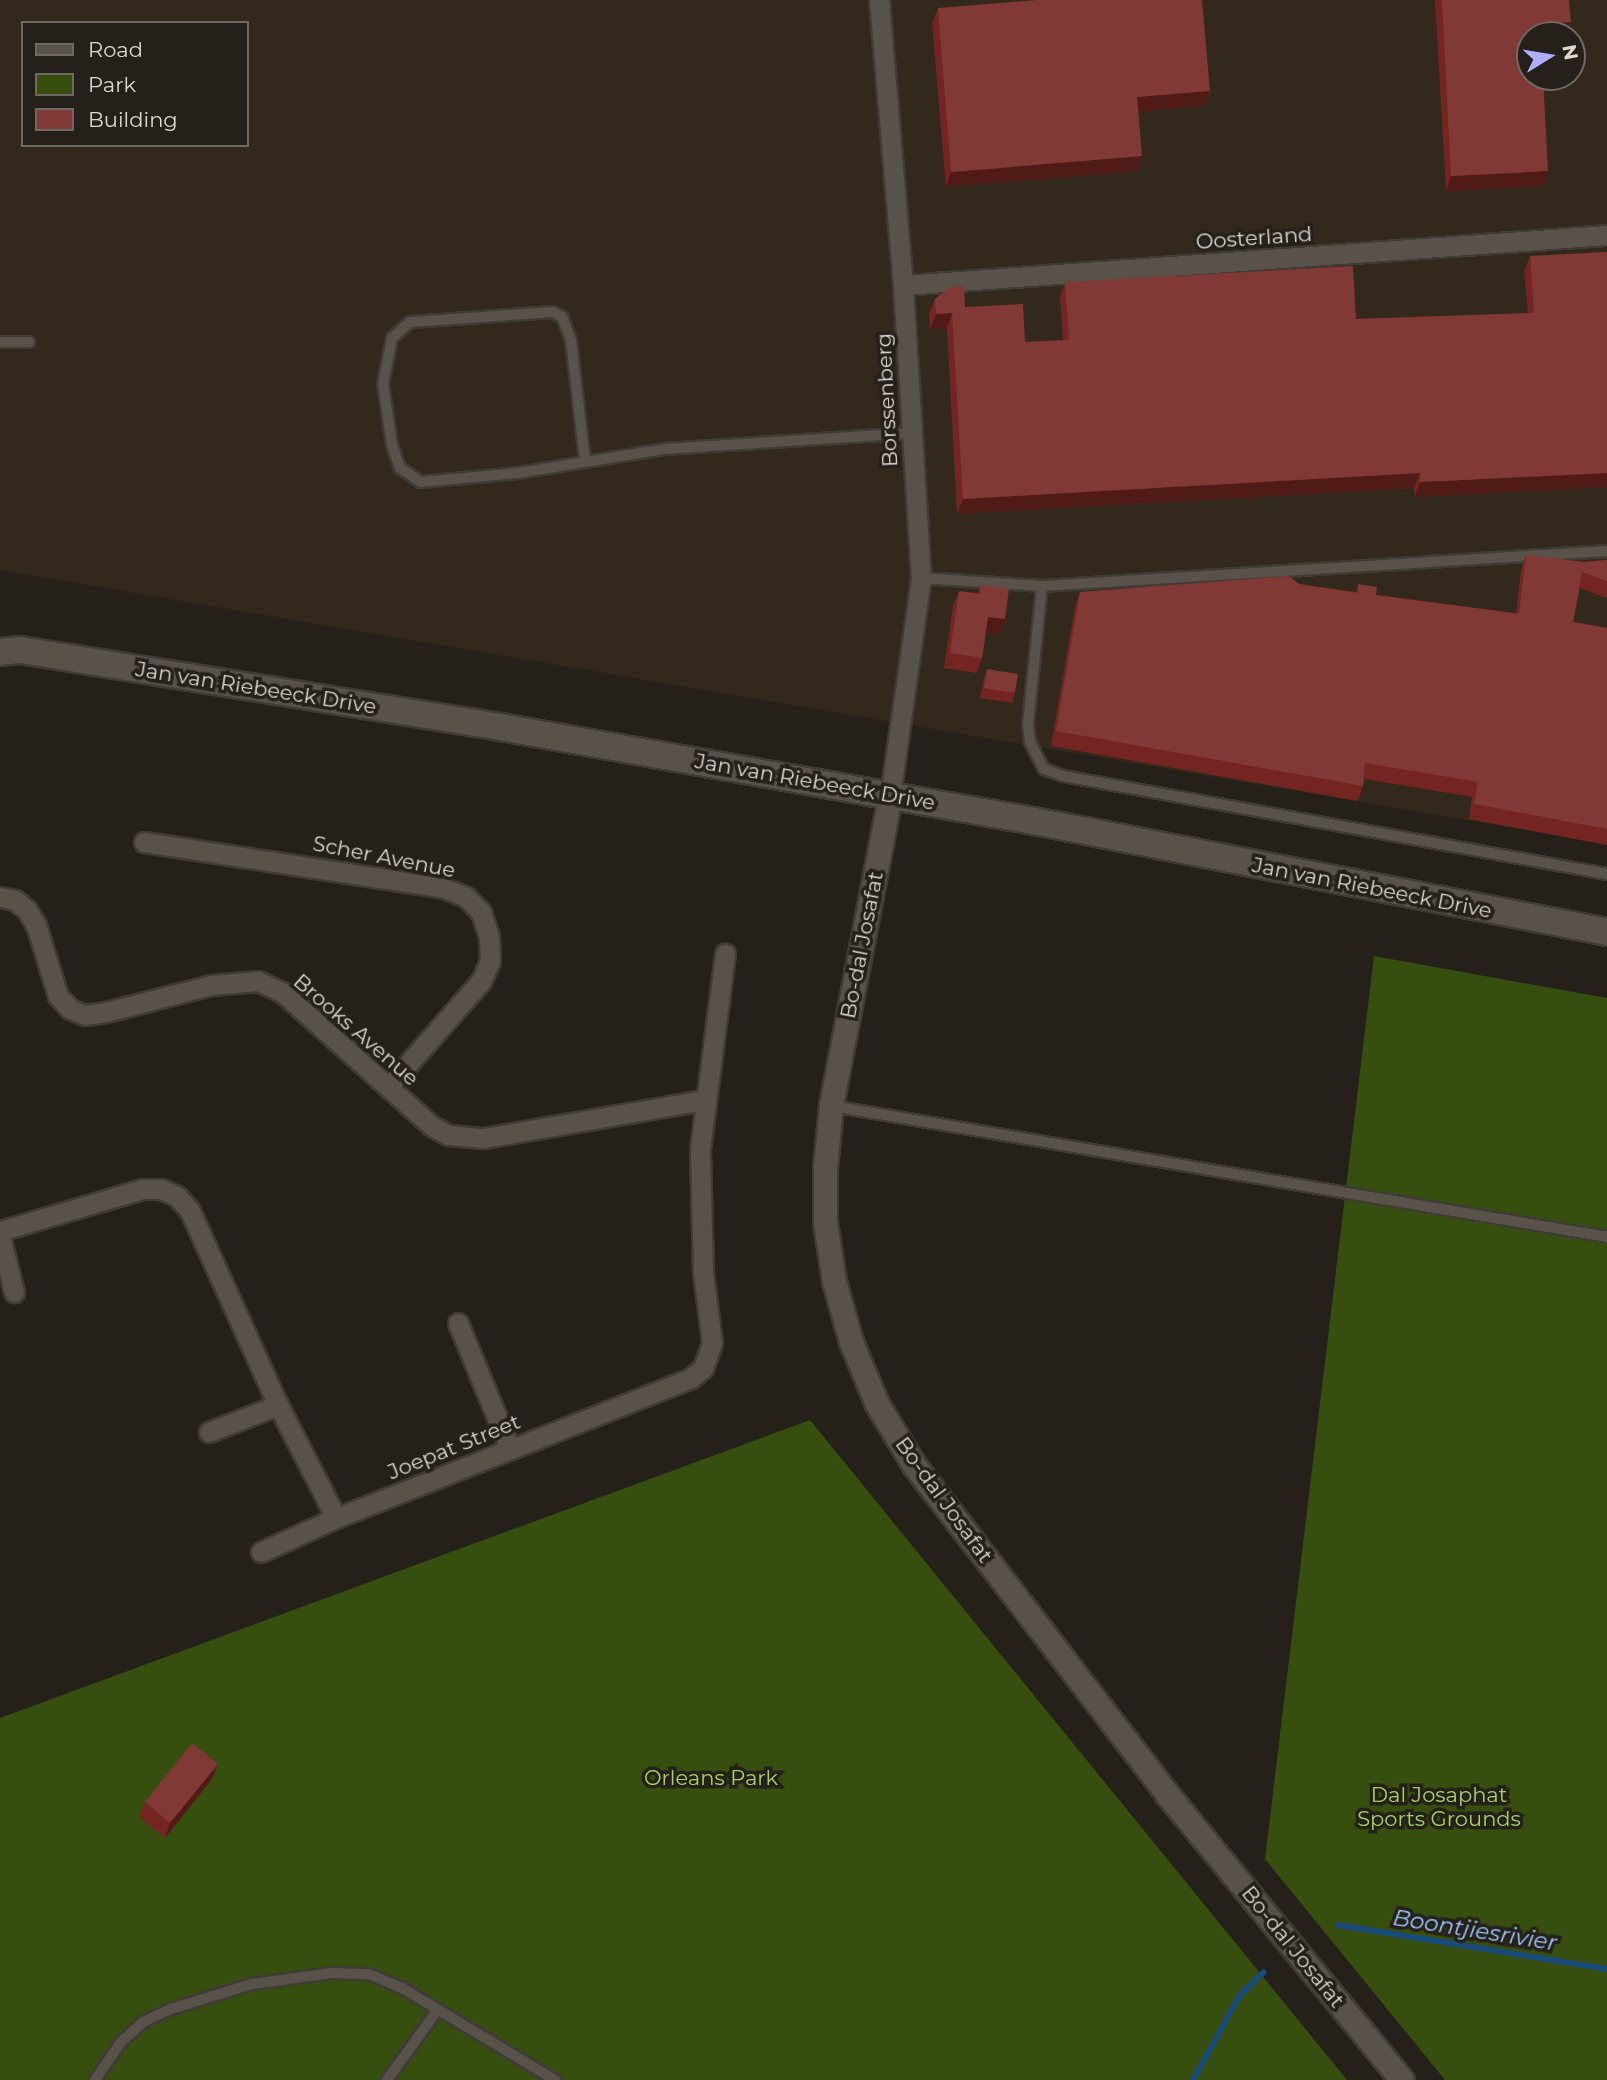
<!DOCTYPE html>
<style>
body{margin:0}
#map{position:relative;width:1607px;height:2080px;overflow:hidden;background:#252019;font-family:Montserrat,sans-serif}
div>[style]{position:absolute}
.built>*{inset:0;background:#32281c}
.green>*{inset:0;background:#364e0e}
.stream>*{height:6px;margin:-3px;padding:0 3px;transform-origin:3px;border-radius:3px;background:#194b7a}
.roads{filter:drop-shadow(2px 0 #3f3b36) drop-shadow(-2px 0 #3f3b36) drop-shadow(0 2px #3f3b36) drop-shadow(0 -2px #3f3b36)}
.service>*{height:10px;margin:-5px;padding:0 5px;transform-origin:5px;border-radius:5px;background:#59524a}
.minor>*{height:19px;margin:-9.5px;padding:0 9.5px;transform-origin:9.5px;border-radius:9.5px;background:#59524a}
.tertiary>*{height:23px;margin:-11.5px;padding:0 11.5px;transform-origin:11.5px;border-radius:11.5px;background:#59524a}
.secondary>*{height:26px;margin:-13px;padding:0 13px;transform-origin:13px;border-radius:13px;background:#59524a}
.wall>*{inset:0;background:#752521}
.shaded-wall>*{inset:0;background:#501b16}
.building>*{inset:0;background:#803934}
span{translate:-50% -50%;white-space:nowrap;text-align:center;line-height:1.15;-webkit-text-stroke:7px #252019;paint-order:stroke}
.street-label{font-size:21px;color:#dcd8d3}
.park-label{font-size:21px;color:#a3d364}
.water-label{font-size:23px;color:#99c9fd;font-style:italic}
.legend{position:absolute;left:21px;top:21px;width:228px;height:126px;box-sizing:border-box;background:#252019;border:2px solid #6e6a63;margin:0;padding:9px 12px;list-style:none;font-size:21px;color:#dcd8d3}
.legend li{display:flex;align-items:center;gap:14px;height:35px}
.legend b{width:35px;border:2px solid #6e6a63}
.north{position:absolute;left:1516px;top:21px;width:70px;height:70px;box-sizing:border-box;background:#252019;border:2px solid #6e6a63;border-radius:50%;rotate:79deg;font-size:19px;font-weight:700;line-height:28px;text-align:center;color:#dcd8d3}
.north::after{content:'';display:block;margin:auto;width:24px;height:32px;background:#afaefa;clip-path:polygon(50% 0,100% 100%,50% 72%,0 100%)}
</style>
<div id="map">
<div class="built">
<div style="clip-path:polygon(evenodd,0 0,1607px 0,1607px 844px,0 570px,0 0,23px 23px,247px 23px,247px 145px,23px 145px,23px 23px,0 0,1530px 35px,1572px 35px,1572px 77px,1530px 77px,1530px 35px)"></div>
</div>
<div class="green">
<div style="clip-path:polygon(1374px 956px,1607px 998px,1607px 2080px,1445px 2080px,1265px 1859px)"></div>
<div style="clip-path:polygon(810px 1420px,1347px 2080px,0 2080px,0 1718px)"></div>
</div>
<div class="stream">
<div style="left:1338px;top:1925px;width:273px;rotate:9.3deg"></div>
<div style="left:1193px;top:2080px;width:97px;rotate:-61.1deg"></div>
<div style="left:1240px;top:1995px;width:33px;rotate:-44deg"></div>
</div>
<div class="roads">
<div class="service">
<div style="left:0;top:342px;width:29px"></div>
<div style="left:585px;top:461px;width:122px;rotate:-96.6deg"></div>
<div style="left:571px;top:340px;width:25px;rotate:-111deg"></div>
<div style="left:562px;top:317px;width:10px;rotate:-151deg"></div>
<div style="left:553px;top:312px;width:143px;rotate:176deg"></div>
<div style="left:410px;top:322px;width:24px;rotate:138deg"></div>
<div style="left:392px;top:338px;width:47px;rotate:101.1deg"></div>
<div style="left:383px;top:384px;width:62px;rotate:81.6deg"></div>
<div style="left:392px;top:445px;width:24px;rotate:71deg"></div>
<div style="left:400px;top:468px;width:25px;rotate:34deg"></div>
<div style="left:421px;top:482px;width:97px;rotate:-5.3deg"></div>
<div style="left:518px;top:473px;width:148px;rotate:-9.3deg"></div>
<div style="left:664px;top:449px;width:249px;rotate:-3.7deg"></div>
<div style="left:921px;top:578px;width:121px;rotate:3.8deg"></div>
<div style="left:1042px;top:586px;width:566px;rotate:-3.54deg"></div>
<div style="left:1042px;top:586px;width:140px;rotate:95.8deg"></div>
<div style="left:1028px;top:725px;width:17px;rotate:83deg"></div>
<div style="left:1030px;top:742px;width:30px;rotate:63deg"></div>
<div style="left:1044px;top:769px;width:20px;rotate:20deg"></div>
<div style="left:1063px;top:776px;width:553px;rotate:10.21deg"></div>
<div style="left:832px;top:1106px;width:786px;rotate:9.59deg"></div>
<div style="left:95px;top:2080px;width:46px;rotate:-55.6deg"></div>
<div style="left:121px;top:2042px;width:30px;rotate:-42deg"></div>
<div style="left:143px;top:2022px;width:31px;rotate:-25deg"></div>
<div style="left:171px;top:2009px;width:85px;rotate:-17.2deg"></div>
<div style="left:252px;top:1984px;width:81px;rotate:-7.8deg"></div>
<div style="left:332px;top:1973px;width:37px;rotate:2deg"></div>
<div style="left:369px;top:1974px;width:36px;rotate:23deg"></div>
<div style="left:402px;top:1988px;width:179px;rotate:31deg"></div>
<div style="left:387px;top:2080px;width:85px;rotate:-54.1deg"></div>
</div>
<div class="minor">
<div style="left:879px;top:0;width:286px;rotate:85.2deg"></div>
<div style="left:903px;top:285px;width:294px;rotate:86.5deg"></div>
<div style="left:921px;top:578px;width:220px;rotate:98.1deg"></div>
<div style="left:903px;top:285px;width:706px;rotate:-4.06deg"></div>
<div style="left:144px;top:842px;width:304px;rotate:8.7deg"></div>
<div style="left:444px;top:888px;width:24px;rotate:22deg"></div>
<div style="left:466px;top:897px;width:21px;rotate:45deg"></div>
<div style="left:481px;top:912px;width:25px;rotate:72deg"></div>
<div style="left:489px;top:936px;width:25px;rotate:88deg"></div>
<div style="left:490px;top:961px;width:22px;rotate:114deg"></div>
<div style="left:481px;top:981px;width:141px;rotate:131.3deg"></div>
<div style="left:0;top:897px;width:15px;rotate:11deg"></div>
<div style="left:15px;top:900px;width:16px;rotate:40deg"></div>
<div style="left:27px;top:910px;width:17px;rotate:59deg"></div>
<div style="left:36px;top:925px;width:74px;rotate:72.8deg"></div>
<div style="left:58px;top:996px;width:18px;rotate:47deg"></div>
<div style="left:70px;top:1009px;width:16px;rotate:22deg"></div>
<div style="left:85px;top:1015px;width:21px;rotate:-8deg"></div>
<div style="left:106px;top:1012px;width:108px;rotate:-14.4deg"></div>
<div style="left:211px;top:985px;width:47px;rotate:-4.9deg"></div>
<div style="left:258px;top:981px;width:26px;rotate:25deg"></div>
<div style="left:282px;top:992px;width:201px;rotate:41.8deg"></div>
<div style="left:432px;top:1126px;width:18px;rotate:29deg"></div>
<div style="left:448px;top:1135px;width:36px;rotate:5deg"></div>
<div style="left:484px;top:1138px;width:223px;rotate:-9.8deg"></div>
<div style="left:0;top:1231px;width:149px;rotate:-16.4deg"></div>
<div style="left:143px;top:1189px;width:18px"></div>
<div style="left:161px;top:1189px;width:17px;rotate:24deg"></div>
<div style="left:177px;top:1196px;width:20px;rotate:49deg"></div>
<div style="left:190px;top:1211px;width:213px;rotate:65.6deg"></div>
<div style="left:278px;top:1405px;width:127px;rotate:62.8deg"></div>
<div style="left:336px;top:1518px;width:382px;rotate:-21.5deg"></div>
<div style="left:691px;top:1378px;width:16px;rotate:-40deg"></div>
<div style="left:703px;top:1368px;width:27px;rotate:-70deg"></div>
<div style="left:712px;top:1343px;width:71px;rotate:-97.3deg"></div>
<div style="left:703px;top:1273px;width:124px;rotate:-91.4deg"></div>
<div style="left:700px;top:1149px;width:197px;rotate:-82.7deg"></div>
<div style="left:0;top:1236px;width:58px;rotate:76deg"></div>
<div style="left:458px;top:1323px;width:136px;rotate:67.6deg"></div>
<div style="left:209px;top:1432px;width:74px;rotate:-21.4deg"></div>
<div style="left:261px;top:1552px;width:82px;rotate:-24.4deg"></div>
</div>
<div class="tertiary">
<div style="left:890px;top:796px;width:316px;rotate:100.8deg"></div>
<div style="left:831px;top:1106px;width:62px;rotate:95.5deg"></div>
<div style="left:825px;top:1168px;width:54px;rotate:90deg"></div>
<div style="left:825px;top:1222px;width:60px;rotate:81.3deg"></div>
<div style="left:834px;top:1281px;width:63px;rotate:74.4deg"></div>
<div style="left:851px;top:1342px;width:67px;rotate:67.2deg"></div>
<div style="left:877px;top:1404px;width:71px;rotate:58.8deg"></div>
<div style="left:914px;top:1465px;width:415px;rotate:52.4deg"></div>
<div style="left:1167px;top:1794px;width:370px;rotate:50.6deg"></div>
</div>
<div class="secondary">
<div style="left:0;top:652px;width:20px;rotate:-6deg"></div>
<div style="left:20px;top:650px;width:492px;rotate:9.1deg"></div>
<div style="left:506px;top:728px;width:536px;rotate:9.99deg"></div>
<div style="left:1034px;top:821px;width:584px;rotate:10.96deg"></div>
</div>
</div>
<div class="wall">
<div style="clip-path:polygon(1435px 0,1569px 0,1530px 35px,1543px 186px,1446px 191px)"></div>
<div style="clip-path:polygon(938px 8px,1210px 91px,1205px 106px,1138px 111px,1137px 171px,946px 187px,932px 23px)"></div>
<div style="clip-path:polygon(1607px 252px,1607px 487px,1415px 497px,1414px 488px,957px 514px,947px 328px,930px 329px,929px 314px,935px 299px,965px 307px,1025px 342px,1063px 340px,1060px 297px,1065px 282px,1356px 319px,1528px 313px,1524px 271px,1530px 256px)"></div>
<div style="clip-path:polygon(1526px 555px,1584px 562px,1607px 560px,1607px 598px,1580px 588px,1573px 622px,1607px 628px,1607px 845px,1469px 819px,1472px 797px,1364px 779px,1363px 786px,1358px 801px,1051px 746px,1075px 607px,1080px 592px,1299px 584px,1356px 592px,1358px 584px,1376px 595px,1516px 613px,1521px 570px)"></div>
<div style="clip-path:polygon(981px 585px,999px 634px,986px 632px,982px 658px,977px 673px,944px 668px,953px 606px,959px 591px,978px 593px)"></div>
<div style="clip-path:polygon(987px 669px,1015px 693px,1012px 703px,980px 698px,984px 679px)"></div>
<div style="clip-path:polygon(212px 1779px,165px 1838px,139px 1817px,145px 1802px)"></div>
</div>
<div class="shaded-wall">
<div style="clip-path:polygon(1571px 22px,1566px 35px,1536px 35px,1540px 24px)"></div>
<div style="clip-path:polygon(1210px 91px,1205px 106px,1132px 112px,1137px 97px)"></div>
<div style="clip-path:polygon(1142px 156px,1137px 171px,946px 187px,951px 172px)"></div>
<div style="clip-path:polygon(1548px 171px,1543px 186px,1446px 191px,1451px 176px)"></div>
<div style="clip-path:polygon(952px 313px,947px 328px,930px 329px,936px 314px)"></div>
<div style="clip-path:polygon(1420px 473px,1414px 488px,957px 514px,963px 499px)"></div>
<div style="clip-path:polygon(1607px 473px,1607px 487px,1415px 497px,1420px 482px)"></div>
<div style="clip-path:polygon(988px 617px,1005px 619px,999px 634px,983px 632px)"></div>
<div style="clip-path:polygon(218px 1764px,212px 1779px,165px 1838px,170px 1823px)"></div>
</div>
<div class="building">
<div style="clip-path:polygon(1037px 0,1202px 0,1210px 91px,1137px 97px,1142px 156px,951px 172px,938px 8px)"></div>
<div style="clip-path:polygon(1442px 0,1569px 0,1571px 22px,1540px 24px,1541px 35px,1530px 35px,1530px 77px,1543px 77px,1548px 171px,1451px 176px)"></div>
<div style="clip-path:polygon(1607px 252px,1607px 473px,1420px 482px,1420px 473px,963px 499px,952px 313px,936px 314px,935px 299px,950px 287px,964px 286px,965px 307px,1023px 304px,1025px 342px,1069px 340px,1065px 282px,1353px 266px,1356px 319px,1534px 313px,1530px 256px)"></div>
<div style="clip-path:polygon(1526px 555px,1584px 562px,1607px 560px,1607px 581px,1582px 572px,1573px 622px,1607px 628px,1607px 829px,1474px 804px,1478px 782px,1365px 763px,1363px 786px,1056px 731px,1080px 592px,1289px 576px,1299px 584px,1358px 593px,1358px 584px,1377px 587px,1376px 595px,1519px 614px)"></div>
<div style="clip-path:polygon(981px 585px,1009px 589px,1005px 619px,988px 617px,982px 658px,950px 653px,959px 591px,979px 594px)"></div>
<div style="clip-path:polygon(987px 669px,1018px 674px,1015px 693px,984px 688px)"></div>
<div style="clip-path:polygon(192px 1743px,218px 1764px,170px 1823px,145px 1802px)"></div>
</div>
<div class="street-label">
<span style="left:1254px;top:238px;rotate:-4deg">Oosterland</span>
<span style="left:887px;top:400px;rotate:-93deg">Borssenberg</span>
<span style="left:256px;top:688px;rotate:9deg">Jan van Riebeeck Drive</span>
<span style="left:815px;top:782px;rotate:10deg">Jan van Riebeeck Drive</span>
<span style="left:384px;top:857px;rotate:11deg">Scher Avenue</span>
<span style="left:1372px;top:888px;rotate:11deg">Jan van Riebeeck Drive</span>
<span style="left:862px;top:945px;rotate:-79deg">Bo-dal Josafat</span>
<span style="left:356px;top:1030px;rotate:41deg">Brooks Avenue</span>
<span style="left:454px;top:1447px;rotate:-22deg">Joepat Street</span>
<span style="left:944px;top:1500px;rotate:54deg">Bo-dal Josafat</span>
<span style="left:1293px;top:1947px;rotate:51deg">Bo-dal Josafat</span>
</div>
<div class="park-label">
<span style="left:711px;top:1778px">Orleans Park</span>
<span style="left:1439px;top:1807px">Dal Josaphat<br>Sports Grounds</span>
</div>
<div class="water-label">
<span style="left:1475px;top:1930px;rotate:9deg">Boontjiesrivier</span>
</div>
<ul class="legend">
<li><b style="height:9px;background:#59524a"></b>Road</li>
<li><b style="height:19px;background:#364e0e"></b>Park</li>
<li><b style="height:19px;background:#803934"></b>Building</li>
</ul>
<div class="north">N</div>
</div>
